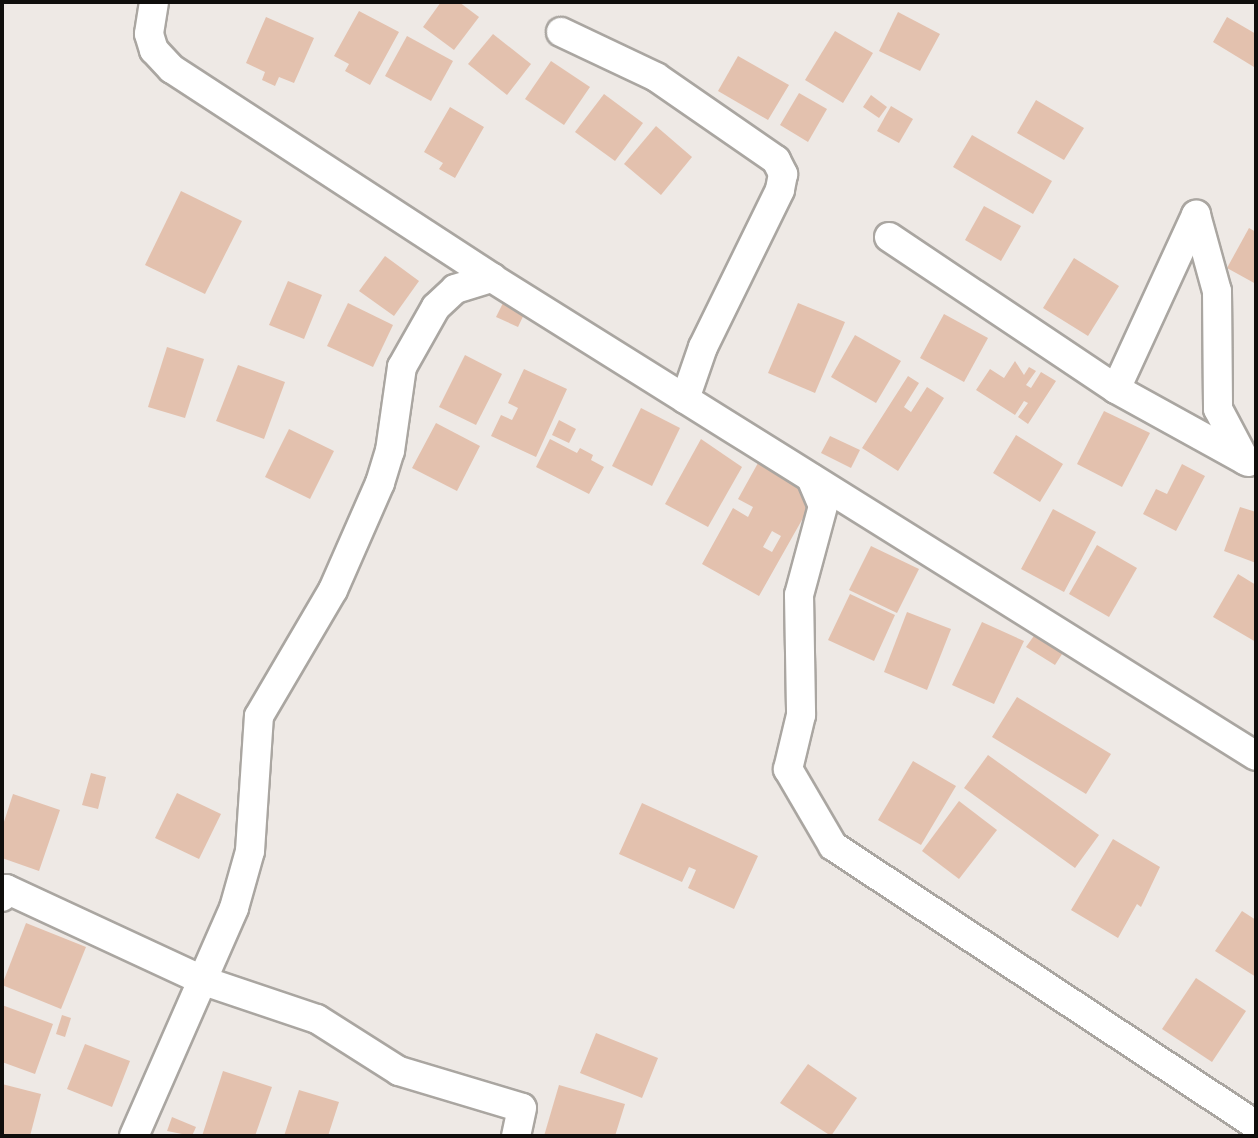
<!DOCTYPE html>
<style>
body{margin:0}
#map{position:relative;width:1258px;height:1138px;overflow:hidden;background:#eee9e5;font-family:Mulish,sans-serif}
div>[style]{position:absolute}
.building>*{inset:0;background:#e3c1ae}
.roads{filter:drop-shadow(2px 0 #aaa6a1) drop-shadow(-2px 0 #aaa6a1) drop-shadow(0 2px #aaa6a1) drop-shadow(0 -2px #aaa6a1)}
.street>*{height:28px;margin:-14px;padding:0 14px;transform-origin:14px;border-radius:14px;background:#fff}
span{translate:-50% -50%;white-space:nowrap;text-align:center;line-height:1.15;-webkit-text-stroke:7px #fbf6f2;paint-order:stroke}
.frame{position:absolute;inset:0;border:4px solid #0f0e0c;pointer-events:none}
</style>
<div id="map">
<div class="building">
<div style="clip-path:polygon(441px 2px,459px 2px,479px 17px,454px 50px,423px 27px)"></div>
<div style="clip-path:polygon(359px 11px,399px 32px,370px 85px,345px 71px,349px 64px,334px 56px)"></div>
<div style="clip-path:polygon(898px 12px,940px 34px,920px 71px,879px 51px)"></div>
<div style="clip-path:polygon(266px 17px,314px 38px,294px 83px,279px 77px,275px 86px,262px 80px,265px 72px,246px 63px)"></div>
<div style="clip-path:polygon(1227px 17px,1256px 34px,1254px 67px,1213px 42px)"></div>
<div style="clip-path:polygon(835px 31px,873px 53px,843px 103px,805px 80px)"></div>
<div style="clip-path:polygon(493px 34px,531px 64px,507px 95px,468px 64px)"></div>
<div style="clip-path:polygon(407px 36px,453px 61px,431px 101px,385px 76px)"></div>
<div style="clip-path:polygon(738px 56px,789px 85px,768px 120px,718px 91px)"></div>
<div style="clip-path:polygon(551px 61px,590px 87px,564px 125px,525px 99px)"></div>
<div style="clip-path:polygon(799px 93px,827px 109px,808px 142px,780px 125px)"></div>
<div style="clip-path:polygon(604px 94px,643px 123px,615px 161px,575px 132px)"></div>
<div style="clip-path:polygon(871px 95px,887px 107px,879px 118px,863px 107px)"></div>
<div style="clip-path:polygon(1036px 100px,1084px 128px,1064px 160px,1017px 133px)"></div>
<div style="clip-path:polygon(891px 106px,913px 119px,899px 143px,877px 131px)"></div>
<div style="clip-path:polygon(450px 107px,484px 127px,455px 178px,439px 169px,443px 163px,424px 152px)"></div>
<div style="clip-path:polygon(656px 126px,692px 157px,661px 195px,624px 164px)"></div>
<div style="clip-path:polygon(972px 135px,1052px 181px,1033px 214px,953px 167px)"></div>
<div style="clip-path:polygon(181px 191px,242px 221px,205px 294px,145px 265px)"></div>
<div style="clip-path:polygon(984px 206px,1021px 226px,1001px 261px,965px 240px)"></div>
<div style="clip-path:polygon(1249px 228px,1256px 232px,1256px 284px,1227px 268px)"></div>
<div style="clip-path:polygon(385px 256px,419px 281px,394px 316px,359px 291px)"></div>
<div style="clip-path:polygon(1074px 258px,1119px 286px,1088px 336px,1043px 308px)"></div>
<div style="clip-path:polygon(288px 281px,322px 295px,304px 339px,269px 325px)"></div>
<div style="clip-path:polygon(507px 295px,528px 306px,518px 327px,496px 317px)"></div>
<div style="clip-path:polygon(348px 303px,393px 325px,373px 367px,327px 346px)"></div>
<div style="clip-path:polygon(798px 303px,845px 322px,815px 393px,768px 373px)"></div>
<div style="clip-path:polygon(944px 314px,988px 338px,964px 382px,920px 358px)"></div>
<div style="clip-path:polygon(855px 335px,901px 361px,876px 403px,831px 377px)"></div>
<div style="clip-path:polygon(167px 347px,204px 359px,185px 418px,148px 407px)"></div>
<div style="clip-path:polygon(465px 355px,502px 374px,476px 425px,439px 407px)"></div>
<div style="clip-path:polygon(1015px 361px,1024px 375px,1029px 367px,1036px 371px,1026px 385px,1031px 388px,1041px 372px,1056px 381px,1028px 424px,1018px 417px,1028px 403px,1024px 401px,1015px 415px,976px 390px,990px 369px,1004px 378px)"></div>
<div style="clip-path:polygon(238px 365px,285px 382px,264px 439px,216px 421px)"></div>
<div style="clip-path:polygon(524px 369px,567px 389px,536px 457px,491px 436px,501px 415px,512px 420px,518px 408px,508px 403px)"></div>
<div style="clip-path:polygon(908px 376px,919px 383px,904px 407px,911px 412px,927px 387px,944px 398px,898px 471px,862px 448px)"></div>
<div style="clip-path:polygon(641px 408px,680px 428px,652px 486px,612px 466px)"></div>
<div style="clip-path:polygon(1104px 411px,1150px 433px,1122px 487px,1077px 464px)"></div>
<div style="clip-path:polygon(559px 420px,576px 429px,569px 443px,552px 435px)"></div>
<div style="clip-path:polygon(436px 423px,480px 446px,457px 491px,412px 468px)"></div>
<div style="clip-path:polygon(289px 429px,334px 451px,310px 499px,265px 477px)"></div>
<div style="clip-path:polygon(1016px 435px,1063px 464px,1040px 502px,993px 473px)"></div>
<div style="clip-path:polygon(830px 436px,860px 450px,851px 468px,821px 453px)"></div>
<div style="clip-path:polygon(550px 439px,577px 453px,580px 448px,593px 455px,591px 460px,604px 467px,589px 494px,536px 467px)"></div>
<div style="clip-path:polygon(701px 439px,742px 467px,708px 527px,665px 504px)"></div>
<div style="clip-path:polygon(evenodd,758px 463px,816px 495px,759px 596px,702px 564px,733px 508px,748px 517px,753px 507px,738px 499px,758px 463px,772px 531px,781px 536px,772px 552px,763px 547px,772px 531px)"></div>
<div style="clip-path:polygon(1182px 464px,1205px 476px,1176px 531px,1143px 514px,1156px 489px,1167px 494px)"></div>
<div style="clip-path:polygon(1240px 507px,1256px 512px,1256px 563px,1224px 551px)"></div>
<div style="clip-path:polygon(1053px 509px,1096px 532px,1064px 592px,1021px 569px)"></div>
<div style="clip-path:polygon(1097px 545px,1137px 568px,1109px 617px,1069px 594px)"></div>
<div style="clip-path:polygon(871px 546px,919px 569px,897px 613px,849px 590px)"></div>
<div style="clip-path:polygon(1238px 574px,1256px 585px,1256px 642px,1213px 617px)"></div>
<div style="clip-path:polygon(850px 594px,895px 615px,874px 661px,828px 640px)"></div>
<div style="clip-path:polygon(907px 612px,951px 629px,927px 690px,884px 672px)"></div>
<div style="clip-path:polygon(982px 622px,1024px 641px,994px 704px,952px 685px)"></div>
<div style="clip-path:polygon(1036px 633px,1064px 651px,1055px 665px,1026px 647px)"></div>
<div style="clip-path:polygon(1017px 697px,1111px 754px,1086px 794px,992px 737px)"></div>
<div style="clip-path:polygon(988px 755px,1099px 835px,1075px 868px,964px 788px)"></div>
<div style="clip-path:polygon(913px 761px,956px 786px,921px 845px,878px 820px)"></div>
<div style="clip-path:polygon(91px 773px,106px 777px,98px 809px,82px 805px)"></div>
<div style="clip-path:polygon(177px 793px,221px 814px,199px 859px,155px 838px)"></div>
<div style="clip-path:polygon(13px 794px,60px 810px,39px 871px,2px 858px,2px 828px)"></div>
<div style="clip-path:polygon(959px 801px,997px 830px,959px 879px,922px 851px)"></div>
<div style="clip-path:polygon(642px 803px,758px 856px,734px 909px,688px 888px,696px 870px,689px 867px,682px 882px,619px 854px)"></div>
<div style="clip-path:polygon(1113px 839px,1160px 867px,1141px 907px,1137px 904px,1118px 938px,1071px 910px)"></div>
<div style="clip-path:polygon(1242px 911px,1256px 920px,1256px 977px,1215px 951px)"></div>
<div style="clip-path:polygon(26px 923px,86px 947px,61px 1009px,2px 985px)"></div>
<div style="clip-path:polygon(1196px 978px,1246px 1011px,1212px 1062px,1162px 1029px)"></div>
<div style="clip-path:polygon(2px 1005px,53px 1024px,35px 1074px,2px 1062px)"></div>
<div style="clip-path:polygon(62px 1015px,71px 1018px,65px 1037px,56px 1034px)"></div>
<div style="clip-path:polygon(596px 1033px,658px 1058px,642px 1098px,580px 1073px)"></div>
<div style="clip-path:polygon(85px 1044px,130px 1061px,112px 1107px,67px 1089px)"></div>
<div style="clip-path:polygon(808px 1064px,857px 1098px,831px 1136px,780px 1103px)"></div>
<div style="clip-path:polygon(223px 1071px,272px 1087px,255px 1136px,202px 1136px)"></div>
<div style="clip-path:polygon(2px 1084px,41px 1094px,30px 1136px,2px 1136px)"></div>
<div style="clip-path:polygon(559px 1085px,625px 1104px,615px 1136px,544px 1136px)"></div>
<div style="clip-path:polygon(299px 1090px,339px 1102px,328px 1136px,284px 1136px)"></div>
<div style="clip-path:polygon(172px 1117px,196px 1127px,192px 1136px,167px 1131px)"></div>
</div>
<div class="roads">
<div class="street">
<div style="left:154px;top:2px;width:32px;rotate:99deg"></div>
<div style="left:149px;top:34px;width:17px;rotate:73deg"></div>
<div style="left:154px;top:50px;width:26px;rotate:47deg"></div>
<div style="left:172px;top:69px;width:382px;rotate:33.1deg"></div>
<div style="left:492px;top:278px;width:901px;rotate:32.03deg"></div>
<div style="left:561px;top:32px;width:105px;rotate:25.3deg"></div>
<div style="left:656px;top:77px;width:146px;rotate:34.7deg"></div>
<div style="left:776px;top:160px;width:16px;rotate:63deg"></div>
<div style="left:783px;top:174px;width:16px;rotate:101deg"></div>
<div style="left:780px;top:190px;width:175px;rotate:116.1deg"></div>
<div style="left:703px;top:347px;width:55px;rotate:109.1deg"></div>
<div style="left:889px;top:237px;width:273px;rotate:33.8deg"></div>
<div style="left:1116px;top:389px;width:151px;rotate:28.9deg"></div>
<div style="left:1116px;top:389px;width:192px;rotate:-65.3deg"></div>
<div style="left:1196px;top:215px;width:79px;rotate:74.6deg"></div>
<div style="left:1217px;top:291px;width:118px;rotate:89.5deg"></div>
<div style="left:1218px;top:409px;width:58px;rotate:62.1deg"></div>
<div style="left:811px;top:478px;width:30px;rotate:67deg"></div>
<div style="left:823px;top:506px;width:92px;rotate:105.1deg"></div>
<div style="left:799px;top:595px;width:120px;rotate:89deg"></div>
<div style="left:801px;top:715px;width:56px;rotate:103.5deg"></div>
<div style="left:788px;top:769px;width:89px;rotate:59.7deg"></div>
<div style="left:833px;top:846px;width:507px;rotate:33.41deg"></div>
<div style="left:2px;top:897px;width:9px;rotate:-63deg"></div>
<div style="left:6px;top:889px;width:218px;rotate:24.9deg"></div>
<div style="left:204px;top:981px;width:119px;rotate:18.6deg"></div>
<div style="left:317px;top:1019px;width:97px;rotate:32.4deg"></div>
<div style="left:399px;top:1071px;width:128px;rotate:16.7deg"></div>
<div style="left:522px;top:1108px;width:29px;rotate:102deg"></div>
<div style="left:134px;top:1136px;width:249px;rotate:-66.3deg"></div>
<div style="left:234px;top:908px;width:59px;rotate:-74.3deg"></div>
<div style="left:250px;top:851px;width:135px;rotate:-86.2deg"></div>
<div style="left:259px;top:716px;width:146px;rotate:-59.6deg"></div>
<div style="left:333px;top:590px;width:117px;rotate:-66.3deg"></div>
<div style="left:380px;top:483px;width:34px;rotate:-73deg"></div>
<div style="left:390px;top:451px;width:85px;rotate:-81.9deg"></div>
<div style="left:402px;top:367px;width:69px;rotate:-60.5deg"></div>
<div style="left:436px;top:307px;width:26px;rotate:-43deg"></div>
<div style="left:455px;top:289px;width:39px;rotate:-17deg"></div>
</div>
</div>
<div class="frame"></div>
</div>
